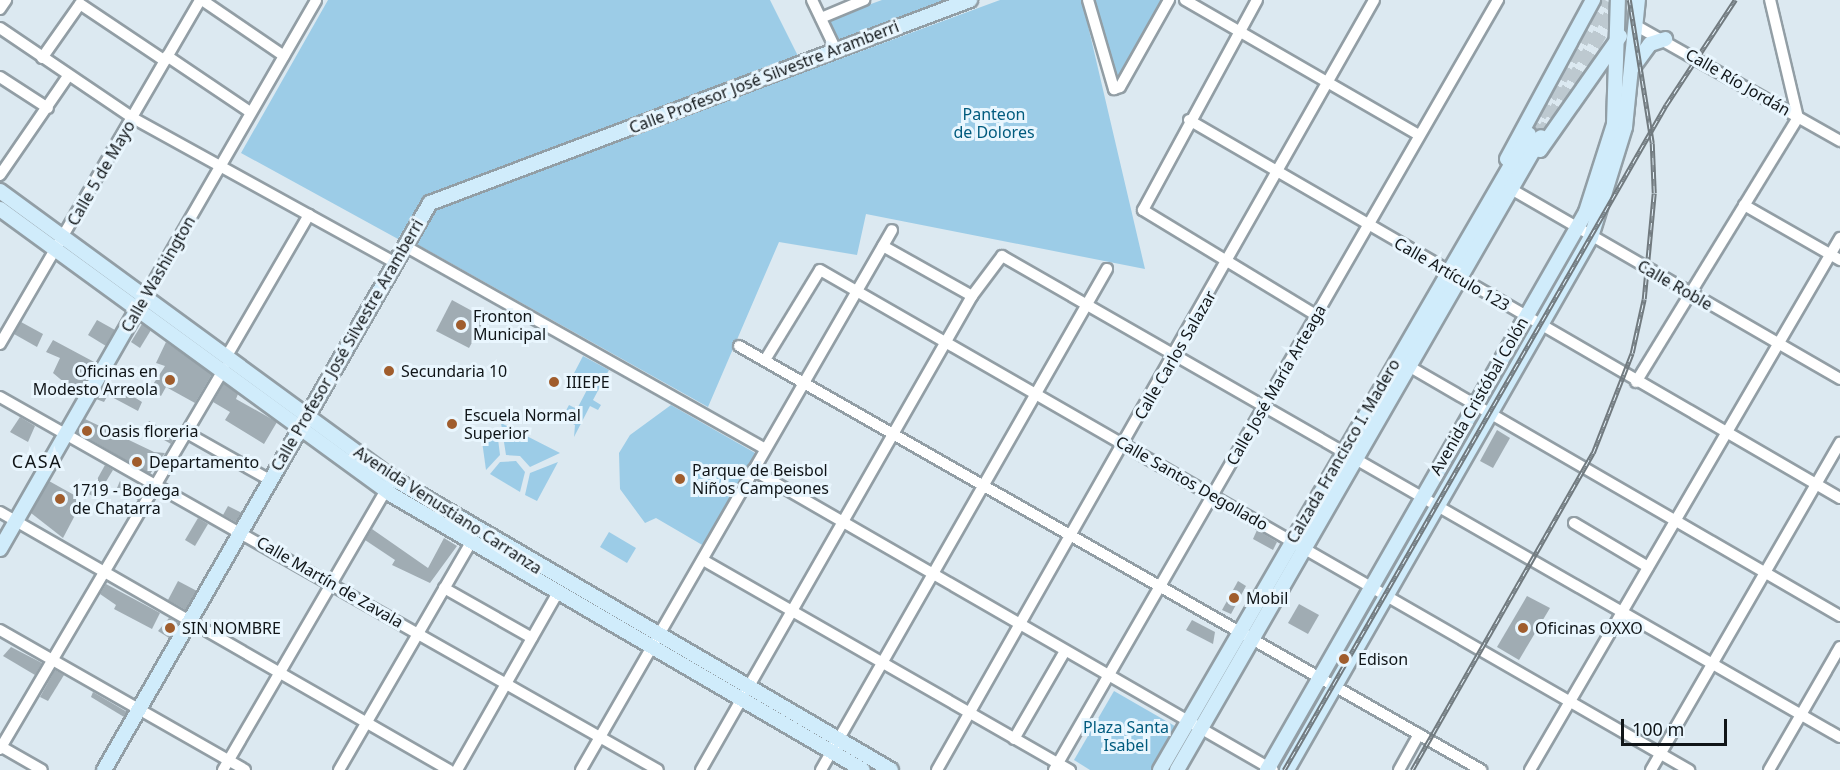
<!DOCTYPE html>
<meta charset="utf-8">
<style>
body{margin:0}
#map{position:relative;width:1840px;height:770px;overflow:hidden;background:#dce9f1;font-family:"Noto Sans",sans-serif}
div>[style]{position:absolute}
.green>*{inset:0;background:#9ccce7}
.building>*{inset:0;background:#a0acb3}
.major-tunnel>*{height:14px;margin-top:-7px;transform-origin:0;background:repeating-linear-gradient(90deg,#bdc9d0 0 14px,transparent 0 21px)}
.roads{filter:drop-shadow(2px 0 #929ea5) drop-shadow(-2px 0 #929ea5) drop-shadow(0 2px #929ea5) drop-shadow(0 -2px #929ea5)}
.minor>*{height:10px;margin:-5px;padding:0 5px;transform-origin:5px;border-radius:5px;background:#fff}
.major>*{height:14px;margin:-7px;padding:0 7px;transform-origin:7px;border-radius:7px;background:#d0ecfb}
.rail>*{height:4.5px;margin-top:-2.25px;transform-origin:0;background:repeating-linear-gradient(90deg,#e9f6fe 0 7px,#717a7f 0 14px);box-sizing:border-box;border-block:2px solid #717a7f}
.dots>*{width:16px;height:16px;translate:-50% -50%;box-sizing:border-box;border:3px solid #e9f6fe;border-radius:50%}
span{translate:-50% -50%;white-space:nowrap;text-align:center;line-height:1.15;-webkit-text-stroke:6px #e9f6fe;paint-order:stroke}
.street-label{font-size:16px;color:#101518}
.park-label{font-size:16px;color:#015b7e}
.poi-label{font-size:16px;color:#101518}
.left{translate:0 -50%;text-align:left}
.right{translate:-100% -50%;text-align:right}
.neighbourhood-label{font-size:18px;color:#101518;letter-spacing:1.5px}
.scale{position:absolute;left:1621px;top:719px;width:106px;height:27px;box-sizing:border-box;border:3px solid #101518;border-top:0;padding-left:8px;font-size:18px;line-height:21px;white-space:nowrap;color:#101518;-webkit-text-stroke:4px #e9f6fe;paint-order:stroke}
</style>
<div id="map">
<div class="green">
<div style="clip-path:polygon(328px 0,770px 0,798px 56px,422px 199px,398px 239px,241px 153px)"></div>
<div style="clip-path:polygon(882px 0,959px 0,843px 43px,837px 40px,827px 20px)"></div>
<div style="clip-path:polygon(1000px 0,1082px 0,1145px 269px,866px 214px,857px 255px,779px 242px,708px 407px,413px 242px,436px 208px)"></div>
<div style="clip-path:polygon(1092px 0,1169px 0,1115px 86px)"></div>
<div style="clip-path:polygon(583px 356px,609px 370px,593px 400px,601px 405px,598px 410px,590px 406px,574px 437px,575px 425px,562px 418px,569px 405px,577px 409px,589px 386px,572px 377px)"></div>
<div style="clip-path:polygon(671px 405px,757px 454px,704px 546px,656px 518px,645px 523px,620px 489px,619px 453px,630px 435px)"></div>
<div style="clip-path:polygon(501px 423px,560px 453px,530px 467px,520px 456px,506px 455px)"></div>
<div style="clip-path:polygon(497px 431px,500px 455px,486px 470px,482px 441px)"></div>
<div style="clip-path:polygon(516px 461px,525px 472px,520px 492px,490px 474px,500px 462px)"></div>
<div style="clip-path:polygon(558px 462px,537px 501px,525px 495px,530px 473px)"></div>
<div style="clip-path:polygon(609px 532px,636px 548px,627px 563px,600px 547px)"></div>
<div style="clip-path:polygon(1114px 691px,1180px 729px,1156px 770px,1090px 770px,1074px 760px)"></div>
</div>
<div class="building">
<div style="clip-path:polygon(452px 300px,485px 318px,469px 348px,436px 331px)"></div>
<div style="clip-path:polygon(97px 320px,115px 330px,106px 346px,88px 335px)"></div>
<div style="clip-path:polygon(21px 322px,43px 334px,37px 347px,14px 334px)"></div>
<div style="clip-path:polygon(142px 324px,151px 330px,140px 348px,131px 342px)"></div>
<div style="clip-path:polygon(53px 340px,96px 363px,78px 394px,53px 373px,60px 358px,46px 352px)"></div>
<div style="clip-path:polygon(166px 342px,212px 374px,195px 403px,166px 387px,161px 396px,150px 389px,165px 366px,156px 363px)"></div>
<div style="clip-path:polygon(107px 380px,142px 402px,138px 411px,108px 395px,104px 402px,96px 399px)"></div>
<div style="clip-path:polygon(224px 383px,238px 394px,236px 399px,277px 422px,264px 444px,225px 420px,230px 412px,213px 402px)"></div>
<div style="clip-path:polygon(20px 417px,35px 426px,28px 442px,10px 432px)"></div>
<div style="clip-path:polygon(85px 419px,154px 452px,165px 453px,150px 474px,77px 432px)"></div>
<div style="clip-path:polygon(149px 421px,175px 435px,171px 444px,145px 429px)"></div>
<div style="clip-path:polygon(1497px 430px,1510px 438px,1493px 468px,1480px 461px)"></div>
<div style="clip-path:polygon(105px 465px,113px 470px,96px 498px,89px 494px)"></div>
<div style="clip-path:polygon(49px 481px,83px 500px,63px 538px,31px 513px)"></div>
<div style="clip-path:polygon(120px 481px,142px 493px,138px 500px,117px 488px)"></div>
<div style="clip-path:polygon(228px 506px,242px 513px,236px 522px,223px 515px)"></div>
<div style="clip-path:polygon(198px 518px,208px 524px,195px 546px,185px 540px)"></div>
<div style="clip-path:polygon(372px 529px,428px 568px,444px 538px,457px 546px,430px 583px,392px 565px,395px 560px,365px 540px)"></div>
<div style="clip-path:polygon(1257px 530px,1277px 542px,1273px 550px,1253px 539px)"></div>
<div style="clip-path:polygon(178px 581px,197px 591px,186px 610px,168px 600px)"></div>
<div style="clip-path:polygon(1238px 581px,1246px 586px,1231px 614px,1222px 610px)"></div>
<div style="clip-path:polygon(106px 584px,160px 613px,152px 629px,114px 609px,116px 605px,100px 594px)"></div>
<div style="clip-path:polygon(1527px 596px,1550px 608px,1519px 660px,1497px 647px)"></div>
<div style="clip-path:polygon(1299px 604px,1319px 615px,1308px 634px,1288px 623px)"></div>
<div style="clip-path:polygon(169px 618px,178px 623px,169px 638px,158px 631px)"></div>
<div style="clip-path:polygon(1192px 620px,1215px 632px,1213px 644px,1186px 630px)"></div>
<div style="clip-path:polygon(11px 647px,42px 663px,35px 675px,3px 656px)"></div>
<div style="clip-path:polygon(55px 670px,64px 675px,48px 701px,40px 697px)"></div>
<div style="clip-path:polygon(93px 692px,127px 712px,124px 717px,91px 697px)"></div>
</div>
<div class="major-tunnel">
<div style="left:1529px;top:134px;width:154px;rotate:-60.4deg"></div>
<div style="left:1541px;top:137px;width:158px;rotate:-60.3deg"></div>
</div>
<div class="roads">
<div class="minor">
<div style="left:202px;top:0;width:99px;rotate:34.3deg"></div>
<div style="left:812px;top:0;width:55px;rotate:64.4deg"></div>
<div style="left:1088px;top:0;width:93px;rotate:73.7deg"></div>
<div style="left:1114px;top:89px;width:6px;rotate:-18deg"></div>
<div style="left:1120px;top:87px;width:100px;rotate:-60.6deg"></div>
<div style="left:1185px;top:0;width:270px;rotate:30deg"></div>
<div style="left:1257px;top:0;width:239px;rotate:118.5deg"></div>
<div style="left:1143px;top:210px;width:202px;rotate:31.3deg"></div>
<div style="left:0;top:9px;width:11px;rotate:-56deg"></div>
<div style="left:821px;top:18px;width:47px;rotate:-22.7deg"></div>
<div style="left:1635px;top:25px;width:236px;rotate:29.5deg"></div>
<div style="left:0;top:28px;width:161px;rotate:34.1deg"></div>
<div style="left:133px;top:118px;width:300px;rotate:28.9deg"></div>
<div style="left:167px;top:56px;width:100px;rotate:34deg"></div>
<div style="left:42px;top:58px;width:66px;rotate:-54.9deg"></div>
<div style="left:80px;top:4px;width:102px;rotate:33.8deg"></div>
<div style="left:0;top:77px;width:57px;rotate:32.9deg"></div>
<div style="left:1189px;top:120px;width:753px;rotate:30.14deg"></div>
<div style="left:0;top:175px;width:120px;rotate:-55.5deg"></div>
<div style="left:1511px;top:189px;width:380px;rotate:30deg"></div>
<div style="left:1744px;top:205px;width:111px;rotate:29.8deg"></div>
<div style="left:405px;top:246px;width:413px;rotate:29.4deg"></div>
<div style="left:883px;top:246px;width:102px;rotate:29.3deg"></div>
<div style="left:146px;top:295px;width:340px;rotate:-60deg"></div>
<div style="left:0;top:344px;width:398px;rotate:-59.8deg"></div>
<div style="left:739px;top:346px;width:855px;rotate:29.74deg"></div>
<div style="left:228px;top:354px;width:161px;rotate:-59.8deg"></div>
<div style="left:765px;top:360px;width:105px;rotate:-58.6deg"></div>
<div style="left:820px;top:270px;width:1003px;rotate:29.92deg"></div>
<div style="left:1405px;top:364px;width:503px;rotate:30.08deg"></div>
<div style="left:1636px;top:382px;width:310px;rotate:-58.5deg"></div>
<div style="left:1798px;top:118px;width:121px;rotate:-103.3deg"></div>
<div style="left:0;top:397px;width:756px;rotate:29.55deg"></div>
<div style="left:185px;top:432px;width:98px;rotate:29.5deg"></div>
<div style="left:753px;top:470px;width:600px;rotate:29.98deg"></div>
<div style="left:0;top:512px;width:518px;rotate:29.88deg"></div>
<div style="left:1574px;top:523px;width:86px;rotate:30.7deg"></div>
<div style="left:703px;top:560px;width:423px;rotate:29.8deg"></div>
<div style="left:444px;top:588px;width:101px;rotate:29.6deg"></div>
<div style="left:0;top:630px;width:282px;rotate:29.7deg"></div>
<div style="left:1014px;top:739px;width:102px;rotate:-59.9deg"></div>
<div style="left:0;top:746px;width:48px;rotate:29.7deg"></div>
<div style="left:0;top:749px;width:442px;rotate:-59.5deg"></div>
<div style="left:223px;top:770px;width:328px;rotate:-59.8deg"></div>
<div style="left:339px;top:770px;width:261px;rotate:-59.9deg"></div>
<div style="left:457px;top:770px;width:202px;rotate:-60.4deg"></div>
<div style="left:581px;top:770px;width:623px;rotate:-60.06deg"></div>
<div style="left:701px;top:770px;width:546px;rotate:-60.24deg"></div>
<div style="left:972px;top:296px;width:50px;rotate:-53.1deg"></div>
<div style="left:1002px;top:256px;width:966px;rotate:29.86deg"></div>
<div style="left:821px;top:770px;width:577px;rotate:-60.28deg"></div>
<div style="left:937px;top:770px;width:885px;rotate:-60.42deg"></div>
<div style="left:1054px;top:770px;width:889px;rotate:-60.03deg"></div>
<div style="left:1399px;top:770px;width:41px;rotate:-60.9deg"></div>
<div style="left:1530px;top:770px;width:616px;rotate:-59.77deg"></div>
<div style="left:1651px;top:770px;width:378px;rotate:-60deg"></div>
<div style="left:1769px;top:770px;width:142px;rotate:-60deg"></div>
</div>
<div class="major">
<div style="left:1634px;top:66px;width:27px;rotate:-54deg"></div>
<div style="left:1650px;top:44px;width:16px;rotate:-18deg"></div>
<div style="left:1540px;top:150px;width:139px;rotate:-54.9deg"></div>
<div style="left:1507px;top:159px;width:181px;rotate:-61.6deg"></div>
<div style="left:0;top:191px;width:486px;rotate:36.2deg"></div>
<div style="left:392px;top:478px;width:578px;rotate:30.33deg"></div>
<div style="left:0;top:209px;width:485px;rotate:36.1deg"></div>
<div style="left:392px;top:495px;width:545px;rotate:30.28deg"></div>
<div style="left:0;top:549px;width:286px;rotate:-60.2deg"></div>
<div style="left:104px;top:770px;width:654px;rotate:-60.1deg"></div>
<div style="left:430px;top:203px;width:577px;rotate:-20.6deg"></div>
<div style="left:1160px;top:770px;width:735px;rotate:-59.88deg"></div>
<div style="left:1177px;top:770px;width:730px;rotate:-60.1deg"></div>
<div style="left:1267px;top:770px;width:643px;rotate:-60.24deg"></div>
<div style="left:1586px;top:212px;width:92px;rotate:-72.3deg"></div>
<div style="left:1614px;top:124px;width:124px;rotate:-88.2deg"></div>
<div style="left:1287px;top:770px;width:614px;rotate:-60.3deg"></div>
<div style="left:1591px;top:237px;width:115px;rotate:-72.8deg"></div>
<div style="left:1625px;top:127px;width:128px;rotate:-84.2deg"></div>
</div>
</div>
<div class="rail">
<div style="left:1284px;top:770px;width:767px;rotate:-60.13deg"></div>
<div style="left:1666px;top:105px;width:126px;rotate:-56.7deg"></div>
<div style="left:1412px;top:770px;width:365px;rotate:-60.3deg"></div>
<div style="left:1593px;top:453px;width:107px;rotate:-68.7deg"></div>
<div style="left:1632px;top:353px;width:55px;rotate:-77.5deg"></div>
<div style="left:1644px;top:299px;width:106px;rotate:-84.6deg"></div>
<div style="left:1654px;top:193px;width:50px;rotate:-92.3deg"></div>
<div style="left:1652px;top:143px;width:145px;rotate:-99.1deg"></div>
</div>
<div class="dots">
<div style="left:461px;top:325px;background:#a05d2d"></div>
<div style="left:389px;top:371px;background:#a05d2d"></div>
<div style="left:170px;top:380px;background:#a05d2d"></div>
<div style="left:554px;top:382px;background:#a05d2d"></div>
<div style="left:452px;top:424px;background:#a05d2d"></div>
<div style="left:87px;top:431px;background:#a05d2d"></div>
<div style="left:137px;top:462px;background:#a05d2d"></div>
<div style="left:680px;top:479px;background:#a05d2d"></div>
<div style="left:60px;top:499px;background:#a05d2d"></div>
<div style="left:1234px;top:598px;background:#a05d2d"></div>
<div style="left:170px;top:628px;background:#a05d2d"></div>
<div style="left:1523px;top:628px;background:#a05d2d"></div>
<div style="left:1344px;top:659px;background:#a05d2d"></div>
</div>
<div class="street-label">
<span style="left:764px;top:77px;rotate:-21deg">Calle Profesor José Silvestre Aramberri</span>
<span style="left:1738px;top:82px;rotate:30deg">Calle Río Jordán</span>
<span style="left:101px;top:173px;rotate:-60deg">Calle 5 de Mayo</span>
<span style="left:158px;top:274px;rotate:-60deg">Calle Washington</span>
<span style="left:1452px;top:274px;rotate:30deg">Calle Artículo 123</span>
<span style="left:1675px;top:285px;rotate:30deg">Calle Roble</span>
<span style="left:347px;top:345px;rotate:-60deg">Calle Profesor José Silvestre Aramberri</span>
<span style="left:1175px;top:355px;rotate:-60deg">Calle Carlos Salazar</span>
<span style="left:1276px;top:385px;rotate:-60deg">Calle José María Arteaga</span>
<span style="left:1479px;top:396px;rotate:-60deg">Avenida Cristóbal Colón</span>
<span style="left:1343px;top:451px;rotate:-60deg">Calzada Francisco I. Madero</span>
<span style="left:1192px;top:483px;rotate:30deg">Calle Santos Degollado</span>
<span style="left:448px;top:510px;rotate:33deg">Avenida Venustiano Carranza</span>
<span style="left:330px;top:582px;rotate:30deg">Calle Martín de Zavala</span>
</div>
<div class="park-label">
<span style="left:994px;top:123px">Panteon<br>de Dolores</span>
<span style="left:1126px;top:736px">Plaza Santa<br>Isabel</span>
</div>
<div class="poi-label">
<span class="left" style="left:473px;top:325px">Fronton<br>Municipal</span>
<span class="right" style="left:158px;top:380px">Oficinas en<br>Modesto Arreola</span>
<span class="left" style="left:401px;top:371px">Secundaria 10</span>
<span class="left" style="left:566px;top:382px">IIIEPE</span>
<span class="left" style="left:464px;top:424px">Escuela Normal<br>Superior</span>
<span class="left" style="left:99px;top:431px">Oasis floreria</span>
<span class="left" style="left:149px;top:462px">Departamento</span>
<span class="left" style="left:692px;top:479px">Parque de Beisbol<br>Niños Campeones</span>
<span class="left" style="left:72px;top:499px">1719 - Bodega<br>de Chatarra</span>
<span class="left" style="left:1246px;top:598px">Mobil</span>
<span class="left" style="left:182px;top:628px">SIN NOMBRE</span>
<span class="left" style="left:1535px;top:628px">Oficinas OXXO</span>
<span class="left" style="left:1358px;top:659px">Edison</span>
</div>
<div class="neighbourhood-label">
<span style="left:37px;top:461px">CASA</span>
</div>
<div class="scale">100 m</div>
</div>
